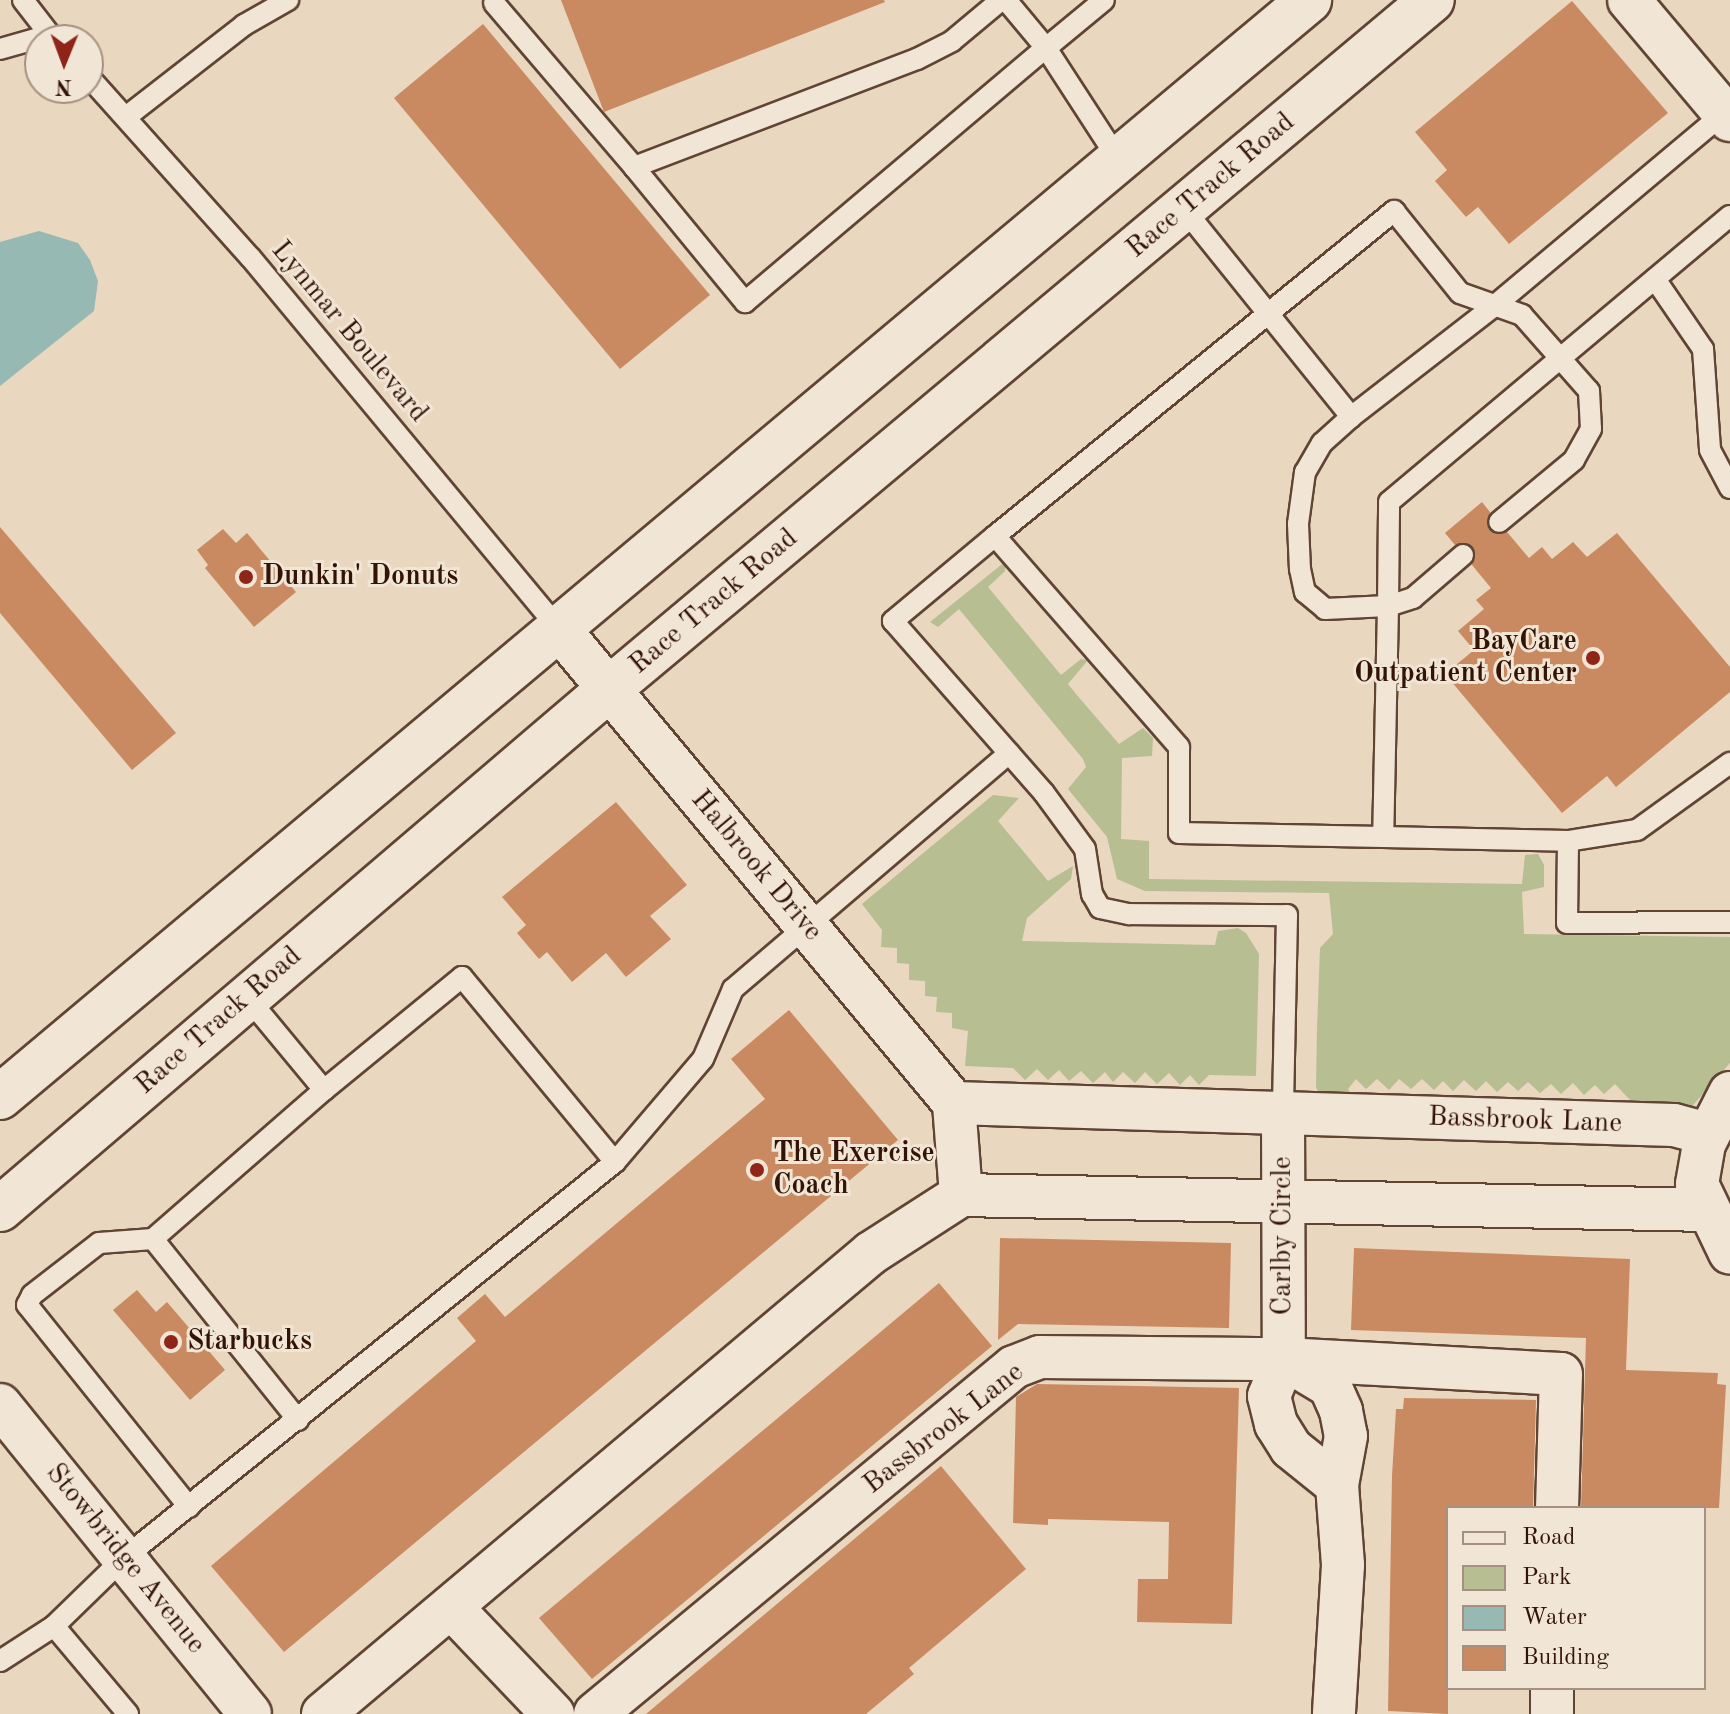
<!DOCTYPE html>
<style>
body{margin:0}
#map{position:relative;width:1730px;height:1714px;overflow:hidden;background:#e9d7bf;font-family:"Old Standard TT",serif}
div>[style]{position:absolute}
.green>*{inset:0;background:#b6be92}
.water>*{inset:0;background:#97b9b4}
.building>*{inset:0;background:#ca8a61}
.roads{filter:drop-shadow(2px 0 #604434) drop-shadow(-2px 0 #604434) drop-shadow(0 2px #604434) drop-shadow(0 -2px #604434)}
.service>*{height:20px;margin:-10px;padding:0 10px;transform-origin:10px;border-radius:10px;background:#f1e5d5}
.minor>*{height:42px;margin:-21px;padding:0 21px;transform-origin:21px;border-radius:21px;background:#f1e5d5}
.secondary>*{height:44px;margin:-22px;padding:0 22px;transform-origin:22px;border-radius:22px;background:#f1e5d5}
.dots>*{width:22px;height:22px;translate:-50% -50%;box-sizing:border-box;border:4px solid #f1e5d5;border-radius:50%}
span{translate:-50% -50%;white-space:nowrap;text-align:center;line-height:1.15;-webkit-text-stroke:6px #f1e5d5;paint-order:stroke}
.street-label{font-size:28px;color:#321305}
.poi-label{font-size:28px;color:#321305;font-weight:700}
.left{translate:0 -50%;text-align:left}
.right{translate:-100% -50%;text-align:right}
.legend{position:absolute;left:1446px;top:1506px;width:260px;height:184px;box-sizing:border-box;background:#f1e5d5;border:2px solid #a59182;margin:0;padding:10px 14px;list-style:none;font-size:24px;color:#321305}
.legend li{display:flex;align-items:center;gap:16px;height:40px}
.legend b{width:40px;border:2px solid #a59182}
.north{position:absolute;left:24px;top:24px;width:80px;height:80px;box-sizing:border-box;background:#f1e5d5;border:2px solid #a59182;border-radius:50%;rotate:181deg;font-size:22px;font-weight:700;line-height:32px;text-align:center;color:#321305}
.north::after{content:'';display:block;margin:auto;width:28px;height:36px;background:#8f2418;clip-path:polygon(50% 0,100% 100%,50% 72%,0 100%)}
</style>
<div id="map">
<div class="green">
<div style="clip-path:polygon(1006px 561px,1005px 571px,988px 587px,1061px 675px,1081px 659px,1088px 660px,1068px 684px,1076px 694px,1119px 744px,1143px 728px,1153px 738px,1152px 756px,1122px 758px,1121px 839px,1149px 841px,1149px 879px,1522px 884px,1525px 855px,1538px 854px,1544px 865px,1544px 887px,1522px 892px,1524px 934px,1730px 937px,1730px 1063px,1687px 1112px,1644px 1115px,1615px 1084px,1604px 1094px,1595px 1085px,1584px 1095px,1573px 1083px,1561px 1094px,1551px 1084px,1540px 1093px,1528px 1082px,1518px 1091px,1508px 1082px,1497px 1092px,1486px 1081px,1476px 1091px,1464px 1080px,1453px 1091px,1443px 1081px,1434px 1090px,1422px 1079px,1411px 1089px,1399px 1079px,1389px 1090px,1377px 1079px,1366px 1089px,1356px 1079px,1348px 1089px,1356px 1101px,1323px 1098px,1316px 1088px,1317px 1028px,1320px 948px,1333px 934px,1329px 893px,1145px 891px,1117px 879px,1107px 837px,1068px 789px,1086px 767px,1083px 759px,959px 609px,938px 627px,930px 622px)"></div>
<div style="clip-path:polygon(993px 795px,1019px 798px,998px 821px,1048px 881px,1073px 866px,1071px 879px,1027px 918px,1022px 941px,1215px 945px,1218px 931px,1238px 928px,1246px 933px,1259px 954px,1256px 1076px,1209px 1075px,1199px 1085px,1190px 1075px,1180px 1085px,1169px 1073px,1157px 1084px,1145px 1072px,1135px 1083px,1123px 1072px,1113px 1082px,1105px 1072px,1093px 1083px,1081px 1071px,1069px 1081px,1059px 1070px,1048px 1080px,1037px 1069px,1025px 1080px,1013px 1068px,965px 1066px,968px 1031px,952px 1028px,952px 1013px,936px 1012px,937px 997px,925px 996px,925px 981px,909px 980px,909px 964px,897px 963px,897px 948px,881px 947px,882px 930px,862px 904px)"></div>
</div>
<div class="water">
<div style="clip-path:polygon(39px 231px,78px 243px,90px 260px,98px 281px,94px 311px,0 386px,0 242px)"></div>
</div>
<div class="building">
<div style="clip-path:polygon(561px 0,884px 0,885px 2px,604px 112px)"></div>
<div style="clip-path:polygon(1572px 1px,1668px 113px,1509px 244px,1478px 207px,1466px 217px,1435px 181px,1447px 170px,1415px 132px)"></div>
<div style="clip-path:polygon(483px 24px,710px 295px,620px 369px,394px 98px)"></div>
<div style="clip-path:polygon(1482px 502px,1490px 512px,1490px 531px,1507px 532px,1529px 558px,1542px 547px,1552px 559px,1573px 542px,1587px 557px,1617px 533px,1730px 667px,1730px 692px,1616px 787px,1607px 776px,1562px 813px,1445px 674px,1474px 650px,1458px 631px,1484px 609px,1476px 600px,1491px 588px,1472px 565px,1473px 547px,1455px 545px,1445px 533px)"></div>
<div style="clip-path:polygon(0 527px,176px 733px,132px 770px,0 613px)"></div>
<div style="clip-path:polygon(223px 529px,236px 543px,247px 533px,296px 592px,254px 627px,205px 568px,208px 565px,197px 550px)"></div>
<div style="clip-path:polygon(616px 802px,687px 885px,650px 916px,671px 939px,626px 977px,606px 953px,572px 982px,547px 952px,539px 959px,517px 933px,526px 925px,502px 897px)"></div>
<div style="clip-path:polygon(789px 1010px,898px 1140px,284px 1652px,211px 1566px,476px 1341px,457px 1318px,485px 1294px,505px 1317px,765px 1099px,731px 1059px)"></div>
<div style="clip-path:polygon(1000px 1238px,1231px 1243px,1229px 1328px,1018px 1324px,998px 1340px)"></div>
<div style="clip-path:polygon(1354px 1248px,1630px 1259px,1626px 1370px,1718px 1373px,1717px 1384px,1726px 1385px,1719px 1508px,1581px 1508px,1586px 1338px,1351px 1330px)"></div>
<div style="clip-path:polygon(939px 1283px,992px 1346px,592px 1679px,539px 1618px)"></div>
<div style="clip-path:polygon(137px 1290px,156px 1312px,167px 1302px,225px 1370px,190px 1400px,113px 1310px)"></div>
<div style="clip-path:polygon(1037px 1384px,1239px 1388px,1232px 1624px,1137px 1622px,1138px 1579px,1168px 1579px,1169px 1522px,1048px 1519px,1048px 1525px,1013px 1523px,1016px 1397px)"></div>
<div style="clip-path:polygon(1404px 1398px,1536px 1400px,1533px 1508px,1448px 1508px,1448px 1714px,1388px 1711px,1392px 1476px,1396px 1409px,1403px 1409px)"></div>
<div style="clip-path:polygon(941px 1466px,1026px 1569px,909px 1668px,914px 1674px,866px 1714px,646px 1714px)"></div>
</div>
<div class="roads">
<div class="service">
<div style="left:23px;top:0;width:51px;rotate:52.2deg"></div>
<div style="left:1006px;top:0;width:62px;rotate:50.2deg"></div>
<div style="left:1046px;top:48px;width:75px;rotate:-39.6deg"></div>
<div style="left:494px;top:3px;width:216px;rotate:49.5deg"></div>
<div style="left:634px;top:167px;width:303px;rotate:-20.9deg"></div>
<div style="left:917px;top:59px;width:39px;rotate:-27deg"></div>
<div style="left:952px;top:41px;width:64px;rotate:-39.9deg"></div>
<div style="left:0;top:49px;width:51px;rotate:-15.9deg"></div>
<div style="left:88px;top:76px;width:244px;rotate:48.2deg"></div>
<div style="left:251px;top:258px;width:482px;rotate:50.3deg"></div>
<div style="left:126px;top:117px;width:150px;rotate:-37.9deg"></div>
<div style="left:244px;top:25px;width:51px;rotate:-29.6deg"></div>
<div style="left:634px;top:167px;width:175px;rotate:50.6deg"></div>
<div style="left:745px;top:302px;width:394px;rotate:-40.2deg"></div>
<div style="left:1046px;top:48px;width:132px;rotate:57deg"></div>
<div style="left:1184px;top:209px;width:267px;rotate:51.2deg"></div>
<div style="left:1351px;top:417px;width:39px;rotate:138deg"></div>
<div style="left:1322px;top:443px;width:34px;rotate:120deg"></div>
<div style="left:1305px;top:472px;width:52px;rotate:97.7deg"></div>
<div style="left:1298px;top:524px;width:45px;rotate:87.5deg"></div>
<div style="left:1300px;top:569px;width:24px;rotate:78deg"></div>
<div style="left:1305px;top:592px;width:26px;rotate:40deg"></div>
<div style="left:1325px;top:609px;width:63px;rotate:-2.7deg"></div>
<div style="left:1388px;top:606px;width:231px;rotate:91.2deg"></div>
<div style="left:1383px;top:837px;width:185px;rotate:1.2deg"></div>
<div style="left:1568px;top:841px;width:82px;rotate:90.7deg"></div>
<div style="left:1567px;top:923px;width:163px;rotate:-0.4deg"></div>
<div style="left:1655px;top:279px;width:85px;rotate:55.6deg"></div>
<div style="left:1703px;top:349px;width:101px;rotate:86deg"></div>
<div style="left:1710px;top:450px;width:43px;rotate:62.2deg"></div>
<div style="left:1351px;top:417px;width:180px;rotate:-37.8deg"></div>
<div style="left:1493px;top:307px;width:302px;rotate:-40deg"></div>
<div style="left:995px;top:536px;width:133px;rotate:140.2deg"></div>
<div style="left:893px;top:621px;width:229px;rotate:48.7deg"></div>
<div style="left:1044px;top:793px;width:69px;rotate:53.8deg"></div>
<div style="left:1085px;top:849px;width:46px;rotate:81.2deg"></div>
<div style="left:1092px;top:894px;width:16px;rotate:60deg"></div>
<div style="left:1100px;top:908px;width:30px;rotate:12deg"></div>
<div style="left:1129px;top:914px;width:158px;rotate:0.4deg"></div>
<div style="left:1287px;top:915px;width:199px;rotate:91.2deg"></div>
<div style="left:1463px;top:555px;width:66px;rotate:139.3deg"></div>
<div style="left:1413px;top:598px;width:26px;rotate:162deg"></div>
<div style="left:1388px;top:606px;width:104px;rotate:-89.4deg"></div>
<div style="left:1389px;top:502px;width:445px;rotate:-40deg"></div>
<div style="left:1383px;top:837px;width:204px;rotate:-178.9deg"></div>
<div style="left:1179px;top:833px;width:86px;rotate:-90deg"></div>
<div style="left:1179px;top:747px;width:280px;rotate:-131.1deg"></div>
<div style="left:995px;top:536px;width:515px;rotate:-39.16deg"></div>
<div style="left:1394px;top:211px;width:105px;rotate:51.2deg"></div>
<div style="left:1460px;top:293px;width:66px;rotate:19.5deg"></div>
<div style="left:1522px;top:315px;width:101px;rotate:48.6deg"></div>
<div style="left:1589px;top:391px;width:38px;rotate:87deg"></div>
<div style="left:1591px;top:429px;width:35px;rotate:119deg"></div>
<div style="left:1574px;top:460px;width:97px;rotate:140.4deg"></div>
<div style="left:1568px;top:841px;width:70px;rotate:-9.1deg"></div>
<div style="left:1637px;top:830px;width:115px;rotate:-35.8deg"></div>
<div style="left:615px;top:1162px;width:135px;rotate:-49.5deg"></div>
<div style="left:703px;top:1059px;width:76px;rotate:-66.8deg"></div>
<div style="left:733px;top:989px;width:363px;rotate:-40.5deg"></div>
<div style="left:153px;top:1239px;width:232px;rotate:51.3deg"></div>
<div style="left:189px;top:1507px;width:259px;rotate:-128.7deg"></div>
<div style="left:27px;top:1305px;width:11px;rotate:-63deg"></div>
<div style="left:32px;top:1295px;width:85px;rotate:-37.8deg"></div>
<div style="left:99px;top:1243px;width:54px;rotate:-4.2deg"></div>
<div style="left:153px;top:1239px;width:227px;rotate:-41.1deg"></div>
<div style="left:54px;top:1626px;width:98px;rotate:-44.2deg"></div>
<div style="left:124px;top:1558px;width:631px;rotate:-38.89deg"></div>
<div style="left:615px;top:1162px;width:240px;rotate:-129.6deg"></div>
<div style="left:462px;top:977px;width:178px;rotate:140.7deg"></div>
<div style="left:324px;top:1090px;width:121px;rotate:-129.6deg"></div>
<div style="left:0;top:1661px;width:64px;rotate:-32.9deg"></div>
<div style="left:54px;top:1626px;width:115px;rotate:49.9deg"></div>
</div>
<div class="minor">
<div style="left:1629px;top:0;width:157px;rotate:49.9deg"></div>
<div style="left:559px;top:629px;width:617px;rotate:50.19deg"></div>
<div style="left:1730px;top:1093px;width:57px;rotate:117deg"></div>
<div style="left:1704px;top:1144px;width:41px;rotate:99.9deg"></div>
<div style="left:1697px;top:1184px;width:76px;rotate:64.4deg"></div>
<div style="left:954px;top:1103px;width:720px;rotate:1.75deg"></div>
<div style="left:1674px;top:1125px;width:35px;rotate:15deg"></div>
<div style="left:1283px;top:1114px;width:245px;rotate:89.8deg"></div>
<div style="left:1284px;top:1359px;width:40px;rotate:112deg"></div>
<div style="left:1269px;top:1396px;width:29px;rotate:76deg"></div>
<div style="left:1276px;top:1424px;width:28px;rotate:58deg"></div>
<div style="left:1291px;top:1448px;width:59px;rotate:38.8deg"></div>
<div style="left:1337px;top:1485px;width:80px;rotate:85.7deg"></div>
<div style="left:1343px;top:1565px;width:149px;rotate:93.5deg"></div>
<div style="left:961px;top:1195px;width:745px;rotate:1.15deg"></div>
<div style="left:1288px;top:1361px;width:49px;rotate:30.8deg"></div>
<div style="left:1330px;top:1386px;width:27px;rotate:66deg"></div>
<div style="left:1341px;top:1411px;width:25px;rotate:79deg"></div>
<div style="left:1346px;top:1436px;width:50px;rotate:100.4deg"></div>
<div style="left:0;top:1405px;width:397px;rotate:51deg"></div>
<div style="left:451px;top:1607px;width:148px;rotate:46.4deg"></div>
<div style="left:323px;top:1714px;width:716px;rotate:-40.07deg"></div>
<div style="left:871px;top:1253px;width:107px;rotate:-32.8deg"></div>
<div style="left:961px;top:1195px;width:92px;rotate:-94.4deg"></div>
<div style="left:595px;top:1714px;width:544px;rotate:-39.63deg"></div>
<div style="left:1014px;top:1367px;width:28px;rotate:-21deg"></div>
<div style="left:1040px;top:1357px;width:244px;rotate:0.5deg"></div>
<div style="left:1284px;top:1359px;width:277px;rotate:3.1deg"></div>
<div style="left:1561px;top:1374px;width:134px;rotate:91.7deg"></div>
<div style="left:1552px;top:1714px;width:26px;rotate:-90deg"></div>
</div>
<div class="secondary">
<div style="left:0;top:1097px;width:1708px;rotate:-39.96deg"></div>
<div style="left:0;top:1209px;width:801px;rotate:-40.49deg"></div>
<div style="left:609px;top:689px;width:1073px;rotate:-39.94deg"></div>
</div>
</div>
<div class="dots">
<div style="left:246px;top:577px;background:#8f2418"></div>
<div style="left:1593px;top:658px;background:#8f2418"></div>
<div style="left:757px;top:1170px;background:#8f2418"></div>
<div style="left:171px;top:1342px;background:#8f2418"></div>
</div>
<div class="street-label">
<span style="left:1211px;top:186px;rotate:-40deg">Race Track Road</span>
<span style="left:349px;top:332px;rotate:50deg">Lynmar Boulevard</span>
<span style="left:714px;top:602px;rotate:-40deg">Race Track Road</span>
<span style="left:756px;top:866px;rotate:50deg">Halbrook Drive</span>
<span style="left:219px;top:1021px;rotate:-41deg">Race Track Road</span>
<span style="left:1525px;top:1121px;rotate:2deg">Bassbrook Lane</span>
<span style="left:1283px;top:1236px;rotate:-90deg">Carlby Circle</span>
<span style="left:944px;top:1429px;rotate:-38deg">Bassbrook Lane</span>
<span style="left:125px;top:1559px;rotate:51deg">Stowbridge Avenue</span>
</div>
<div class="poi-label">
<span class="left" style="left:262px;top:577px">Dunkin' Donuts</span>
<span class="right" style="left:1577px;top:658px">BayCare<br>Outpatient Center</span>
<span class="left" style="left:773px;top:1170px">The Exercise<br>Coach</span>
<span class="left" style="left:187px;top:1342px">Starbucks</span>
</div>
<ul class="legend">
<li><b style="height:10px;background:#f1e5d5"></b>Road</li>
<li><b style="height:22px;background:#b6be92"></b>Park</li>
<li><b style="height:22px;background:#97b9b4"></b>Water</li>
<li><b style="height:22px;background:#ca8a61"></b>Building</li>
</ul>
<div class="north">N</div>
</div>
